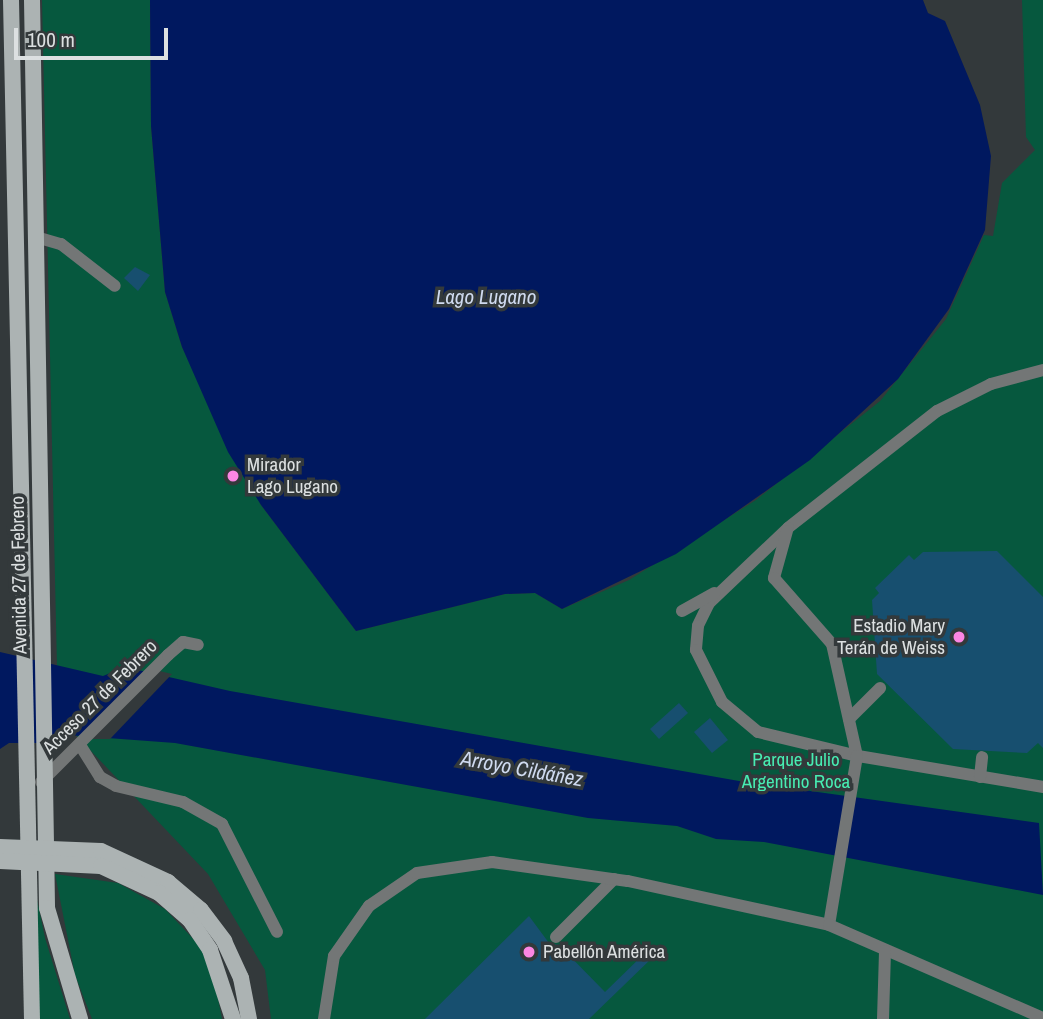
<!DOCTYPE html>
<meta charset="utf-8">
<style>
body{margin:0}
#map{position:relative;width:1043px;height:1019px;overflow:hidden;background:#33393b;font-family:"Archivo Narrow",sans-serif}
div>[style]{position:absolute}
.green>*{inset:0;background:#06583e}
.water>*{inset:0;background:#00185f}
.pier>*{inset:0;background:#33393b}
.building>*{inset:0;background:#174f6f}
.minor>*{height:12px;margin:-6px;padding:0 6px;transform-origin:6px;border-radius:6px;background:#737676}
.major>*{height:16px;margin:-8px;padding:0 8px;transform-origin:8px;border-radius:8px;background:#acb3b3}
.dots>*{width:19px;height:19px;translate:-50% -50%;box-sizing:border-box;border:4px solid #33393b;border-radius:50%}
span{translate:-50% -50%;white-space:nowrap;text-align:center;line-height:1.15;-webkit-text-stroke:7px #33393b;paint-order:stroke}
.poi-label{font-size:19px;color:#dce0e1}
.left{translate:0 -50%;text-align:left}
.right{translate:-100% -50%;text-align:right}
.street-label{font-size:19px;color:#dce0e1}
.park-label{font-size:19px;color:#47edb2}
.water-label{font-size:21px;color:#cfdaef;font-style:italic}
.scale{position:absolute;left:14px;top:28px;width:154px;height:32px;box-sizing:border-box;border:4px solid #dce0e1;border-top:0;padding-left:9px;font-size:21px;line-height:24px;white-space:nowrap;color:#dce0e1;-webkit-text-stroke:5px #33393b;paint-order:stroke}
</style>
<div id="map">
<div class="green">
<div style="clip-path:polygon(42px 0,150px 0,151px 126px,165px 292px,182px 347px,261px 505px,356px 631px,505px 594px,535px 593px,562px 609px,629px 580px,756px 500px,880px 401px,946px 319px,984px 235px,993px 236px,1002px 183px,1035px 150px,1026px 137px,1022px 0,1043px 0,1043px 1019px,271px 1019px,265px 970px,208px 874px,72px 731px,57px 667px)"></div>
<div style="clip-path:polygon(55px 874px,118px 883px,165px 909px,199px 945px,213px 972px,222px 1019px,92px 1019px,75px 975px)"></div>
<div style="clip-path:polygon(35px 890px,45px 938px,70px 1019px,38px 1019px)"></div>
</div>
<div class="water">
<div style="clip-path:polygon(150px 0,923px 0,928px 13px,945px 21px,980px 105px,991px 156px,985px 230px,949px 309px,898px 379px,810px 460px,676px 554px,562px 609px,535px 593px,505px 594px,356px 631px,261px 505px,228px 452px,182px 347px,165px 292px,151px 126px)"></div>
<div style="clip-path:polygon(0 652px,103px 676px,125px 667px,230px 691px,739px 781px,1039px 823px,1043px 895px,764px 842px,716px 839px,677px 826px,588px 818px,175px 743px,67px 735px,54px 743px,9px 743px,0 749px)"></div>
</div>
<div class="pier">
<div style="clip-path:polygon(147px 668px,172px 674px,110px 739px,86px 739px)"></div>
</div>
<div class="building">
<div style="clip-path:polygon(135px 267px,150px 275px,138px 291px,124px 278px)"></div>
<div style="clip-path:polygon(997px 551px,1043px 597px,1043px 748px,1038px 743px,1027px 753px,953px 749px,877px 674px,872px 600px,879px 593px,875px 588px,909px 555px,914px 560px,923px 552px)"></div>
<div style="clip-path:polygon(679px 703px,688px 713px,659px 739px,650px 729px)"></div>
<div style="clip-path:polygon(710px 718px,728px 740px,712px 753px,694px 732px)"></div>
<div style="clip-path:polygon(529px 916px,549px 943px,559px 945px,605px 992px,646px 952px,652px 958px,589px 1019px,425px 1019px)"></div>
</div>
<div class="minor">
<div style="left:36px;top:237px;width:26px;rotate:16deg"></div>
<div style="left:61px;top:244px;width:68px;rotate:37.9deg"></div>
<div style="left:1043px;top:370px;width:54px;rotate:164.9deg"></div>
<div style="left:991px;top:384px;width:60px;rotate:153.4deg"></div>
<div style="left:937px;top:411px;width:189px;rotate:141.9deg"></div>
<div style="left:788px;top:528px;width:109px;rotate:136.5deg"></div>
<div style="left:709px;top:603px;width:25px;rotate:116deg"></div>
<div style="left:698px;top:626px;width:24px;rotate:95deg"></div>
<div style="left:696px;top:650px;width:58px;rotate:63.4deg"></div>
<div style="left:722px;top:702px;width:47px;rotate:39.8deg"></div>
<div style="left:758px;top:732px;width:103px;rotate:13.5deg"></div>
<div style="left:858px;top:756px;width:188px;rotate:9.5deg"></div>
<div style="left:787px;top:531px;width:49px;rotate:105.5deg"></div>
<div style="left:774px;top:578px;width:88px;rotate:48.7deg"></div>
<div style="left:832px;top:644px;width:115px;rotate:77.4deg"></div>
<div style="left:857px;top:756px;width:171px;rotate:99.4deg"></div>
<div style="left:682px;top:611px;width:37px;rotate:-29deg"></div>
<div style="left:849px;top:719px;width:44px;rotate:-45deg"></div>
<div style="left:80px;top:745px;width:38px;rotate:58deg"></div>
<div style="left:100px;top:777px;width:18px;rotate:29deg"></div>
<div style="left:116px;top:786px;width:69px;rotate:13.4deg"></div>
<div style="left:183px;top:802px;width:45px;rotate:29.4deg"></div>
<div style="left:222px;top:824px;width:121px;rotate:63deg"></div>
<div style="left:980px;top:777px;width:20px;rotate:-84deg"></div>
<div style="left:41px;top:782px;width:180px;rotate:-45deg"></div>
<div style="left:168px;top:655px;width:20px;rotate:-41deg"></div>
<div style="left:183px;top:642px;width:15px;rotate:11deg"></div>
<div style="left:556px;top:937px;width:82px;rotate:-45deg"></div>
<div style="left:324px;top:1019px;width:64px;rotate:-81deg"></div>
<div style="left:334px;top:956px;width:61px;rotate:-55deg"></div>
<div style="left:369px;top:906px;width:58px;rotate:-34.5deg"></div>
<div style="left:417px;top:873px;width:76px;rotate:-8.3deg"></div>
<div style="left:492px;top:862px;width:137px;rotate:8deg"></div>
<div style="left:628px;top:881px;width:206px;rotate:12.3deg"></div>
<div style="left:829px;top:925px;width:233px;rotate:23.5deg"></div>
<div style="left:883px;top:1019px;width:68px;rotate:-88.3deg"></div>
</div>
<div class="major">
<div style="left:11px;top:0;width:1019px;rotate:88.82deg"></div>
<div style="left:32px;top:0;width:908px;rotate:89.05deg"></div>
<div style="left:47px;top:908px;width:116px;rotate:73.4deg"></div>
<div style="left:0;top:847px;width:101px;rotate:2.3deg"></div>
<div style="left:101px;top:851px;width:74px;rotate:24.8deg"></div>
<div style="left:168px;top:882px;width:43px;rotate:40.3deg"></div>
<div style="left:201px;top:910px;width:39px;rotate:53deg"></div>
<div style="left:224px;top:941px;width:41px;rotate:65.3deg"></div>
<div style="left:241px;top:978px;width:42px;rotate:79deg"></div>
<div style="left:0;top:861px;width:101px;rotate:2.8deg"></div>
<div style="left:101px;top:866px;width:64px;rotate:25deg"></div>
<div style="left:159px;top:893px;width:41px;rotate:41.1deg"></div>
<div style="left:190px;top:920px;width:36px;rotate:56deg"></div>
<div style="left:210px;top:950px;width:73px;rotate:71.6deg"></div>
</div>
<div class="dots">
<div style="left:233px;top:476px;background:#fc86e3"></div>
<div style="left:959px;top:637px;background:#fc86e3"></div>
<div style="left:529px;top:952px;background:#fc86e3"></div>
</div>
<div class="poi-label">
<span class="left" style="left:247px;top:476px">Mirador<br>Lago Lugano</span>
<span class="right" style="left:945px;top:637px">Estadio Mary<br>Terán de Weiss</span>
<span class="left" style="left:543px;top:952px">Pabellón América</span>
</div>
<div class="street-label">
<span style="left:19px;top:575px;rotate:-91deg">Avenida 27 de Febrero</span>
<span style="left:100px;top:697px;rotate:-45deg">Acceso 27 de Febrero</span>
</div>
<div class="park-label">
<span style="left:796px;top:771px">Parque Julio<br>Argentino Roca</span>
</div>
<div class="water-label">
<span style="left:486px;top:297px">Lago Lugano</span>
<span style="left:522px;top:769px;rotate:10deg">Arroyo Cildáñez</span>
</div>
<div class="scale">100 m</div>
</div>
